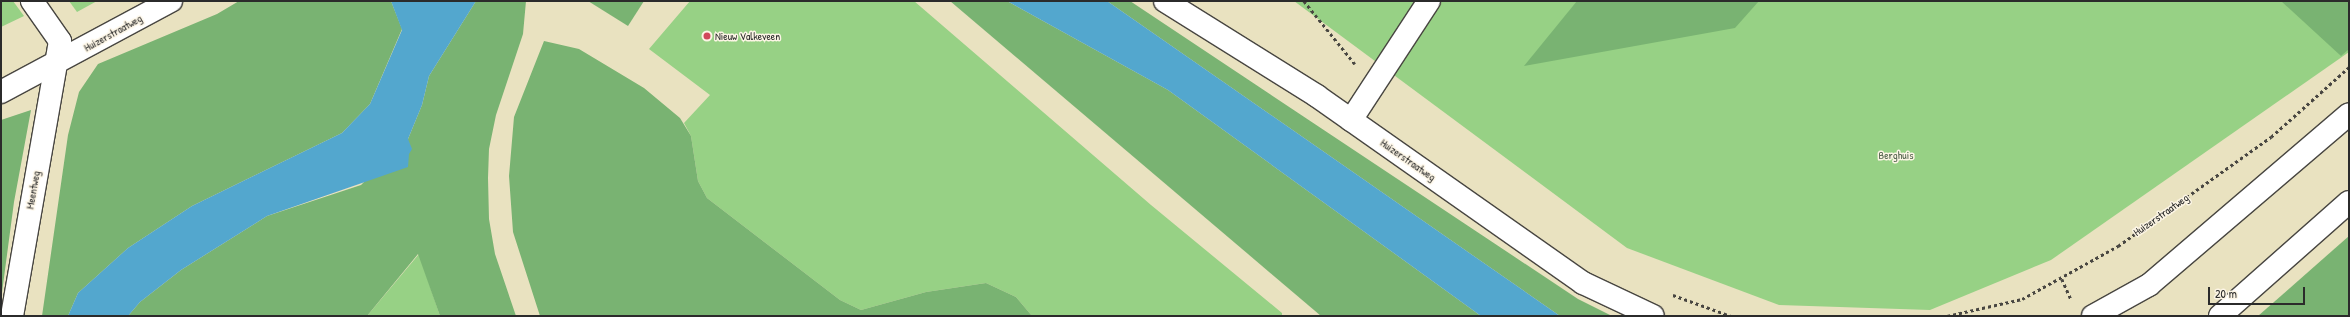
<!DOCTYPE html>
<style>
body{margin:0}
#map{position:relative;width:2350px;height:317px;overflow:hidden;background:#e9e2c0;font-family:"Patrick Hand",sans-serif}
div>[style]{position:absolute}
.green>*{inset:0;background:#97d185}
.forest>*{inset:0;background:#79b372}
.water>*{inset:0;background:#53a7ce}
.path>*{height:2.5px;margin-top:-1.25px;transform-origin:0;background:repeating-linear-gradient(90deg,#484641 0 3px,transparent 0 6px)}
.roads{filter:drop-shadow(1px 0 #484641) drop-shadow(-1px 0 #484641) drop-shadow(0 1px #484641) drop-shadow(0 -1px #484641)}
.minor>*{height:22px;margin:-11px;padding:0 11px;transform-origin:11px;border-radius:11px;background:#fff}
.dots>*{width:11px;height:11px;translate:-50% -50%;box-sizing:border-box;border:2px solid #fcf5e5;border-radius:50%}
span{translate:-50% -50%;white-space:nowrap;text-align:center;line-height:1.15;-webkit-text-stroke:3px #fcf5e5;paint-order:stroke}
.street-label{font-size:11px;color:#2b2b2b}
.poi-label{font-size:11px;color:#2b2b2b}
.left{translate:0 -50%;text-align:left}
.park-label{font-size:11px;color:#4b5d46}
.frame{position:absolute;inset:0;border:2px solid #2b2b2b;pointer-events:none}
.scale{position:absolute;left:2208px;top:287px;width:97px;height:18px;box-sizing:border-box;border:2px solid #2b2b2b;border-top:0;padding-left:5px;font-size:12px;line-height:14px;white-space:nowrap;color:#2b2b2b;-webkit-text-stroke:3px #fcf5e5;paint-order:stroke}
</style>
<div id="map">
<div class="green">
<div style="clip-path:polygon(1px 1px,13px 1px,24px 16px,1px 27px)"></div>
<div style="clip-path:polygon(69px 1px,97px 1px,77px 12px)"></div>
<div style="clip-path:polygon(690px 1px,914px 1px,1151px 205px,1282px 313px,1282px 316px,1032px 316px,1016px 297px,986px 283px,926px 292px,861px 310px,840px 300px,707px 198px,698px 181px,691px 136px,684px 123px,710px 95px,649px 49px)"></div>
<div style="clip-path:polygon(1294px 1px,2349px 1px,2349px 52px,2051px 260px,1930px 310px,1779px 305px,1627px 248px)"></div>
<div style="clip-path:polygon(419px 254px,440px 316px,367px 316px)"></div>
</div>
<div class="forest">
<div style="clip-path:polygon(239px 1px,391px 1px,402px 29px,370px 104px,342px 133px,192px 206px,128px 248px,78px 293px,68px 316px,42px 316px,68px 135px,79px 92px,98px 64px,217px 14px)"></div>
<div style="clip-path:polygon(476px 1px,526px 1px,523px 34px,496px 115px,489px 149px,488px 178px,489px 219px,495px 254px,516px 316px,440px 316px,418px 254px,367px 316px,128px 316px,140px 302px,181px 270px,267px 216px,361px 185px,408px 139px,422px 105px,429px 76px)"></div>
<div style="clip-path:polygon(588px 1px,644px 1px,628px 26px)"></div>
<div style="clip-path:polygon(950px 1px,1007px 1px,1168px 90px,1481px 316px,1321px 316px)"></div>
<div style="clip-path:polygon(1107px 1px,1130px 1px,1578px 299px,1612px 316px,1560px 316px)"></div>
<div style="clip-path:polygon(1577px 1px,1759px 1px,1735px 28px,1524px 66px)"></div>
<div style="clip-path:polygon(2281px 1px,2349px 1px,2349px 49px,2341px 56px)"></div>
<div style="clip-path:polygon(544px 41px,579px 49px,644px 88px,680px 118px,691px 136px,698px 181px,707px 198px,840px 300px,861px 310px,926px 292px,986px 283px,1016px 297px,1032px 316px,540px 316px,513px 232px,509px 176px,514px 117px)"></div>
<div style="clip-path:polygon(31px 110px,14px 202px,1px 300px,1px 120px)"></div>
<div style="clip-path:polygon(2349px 236px,2349px 316px,2258px 316px)"></div>
</div>
<div class="water">
<div style="clip-path:polygon(391px 1px,476px 1px,429px 76px,422px 105px,408px 139px,412px 149px,409px 154px,408px 167px,267px 216px,181px 270px,140px 302px,128px 316px,68px 316px,78px 293px,128px 248px,192px 206px,342px 133px,370px 104px,402px 30px)"></div>
<div style="clip-path:polygon(1007px 1px,1107px 1px,1560px 316px,1481px 316px,1168px 90px)"></div>
</div>
<div class="path">
<div style="left:1304px;top:1px;width:81px;rotate:51deg"></div>
<div style="left:2062px;top:279px;width:22px;rotate:66deg"></div>
<div style="left:1673px;top:295px;width:62px;rotate:19.9deg"></div>
<div style="left:1947px;top:316px;width:77px;rotate:-12.8deg"></div>
<div style="left:2022px;top:299px;width:110px;rotate:-28.9deg"></div>
<div style="left:2118px;top:246px;width:188px;rotate:-35.5deg"></div>
<div style="left:2271px;top:137px;width:105px;rotate:-41.9deg"></div>
</div>
<div class="roads">
<div class="minor">
<div style="left:1165px;top:1px;width:179px;rotate:32deg"></div>
<div style="left:1317px;top:96px;width:325px;rotate:35.1deg"></div>
<div style="left:1583px;top:283px;width:77px;rotate:25.2deg"></div>
<div style="left:1px;top:92px;width:193px;rotate:-28.2deg"></div>
<div style="left:1351px;top:120px;width:142px;rotate:-56.8deg"></div>
<div style="left:12px;top:316px;width:279px;rotate:-80.1deg"></div>
<div style="left:60px;top:41px;width:49px;rotate:-125deg"></div>
<div style="left:2093px;top:316px;width:64px;rotate:-29deg"></div>
<div style="left:2149px;top:285px;width:263px;rotate:-40.5deg"></div>
<div style="left:2220px;top:316px;width:172px;rotate:-41.5deg"></div>
</div>
</div>
<div class="dots">
<div style="left:707px;top:36px;background:#d1495b"></div>
</div>
<div class="street-label">
<span style="left:113px;top:33px;rotate:-29deg">Huizerstraatweg</span>
<span style="left:1408px;top:160px;rotate:35deg">Huizerstraatweg</span>
<span style="left:33px;top:190px;rotate:-80deg">Meentweg</span>
<span style="left:2161px;top:215px;rotate:-35deg">Huizerstraatweg</span>
</div>
<div class="poi-label">
<span class="left" style="left:715px;top:36px">Nieuw Valkeveen</span>
</div>
<div class="park-label">
<span style="left:1896px;top:155px">Berghuis</span>
</div>
<div class="frame"></div>
<div class="scale">20 m</div>
</div>
